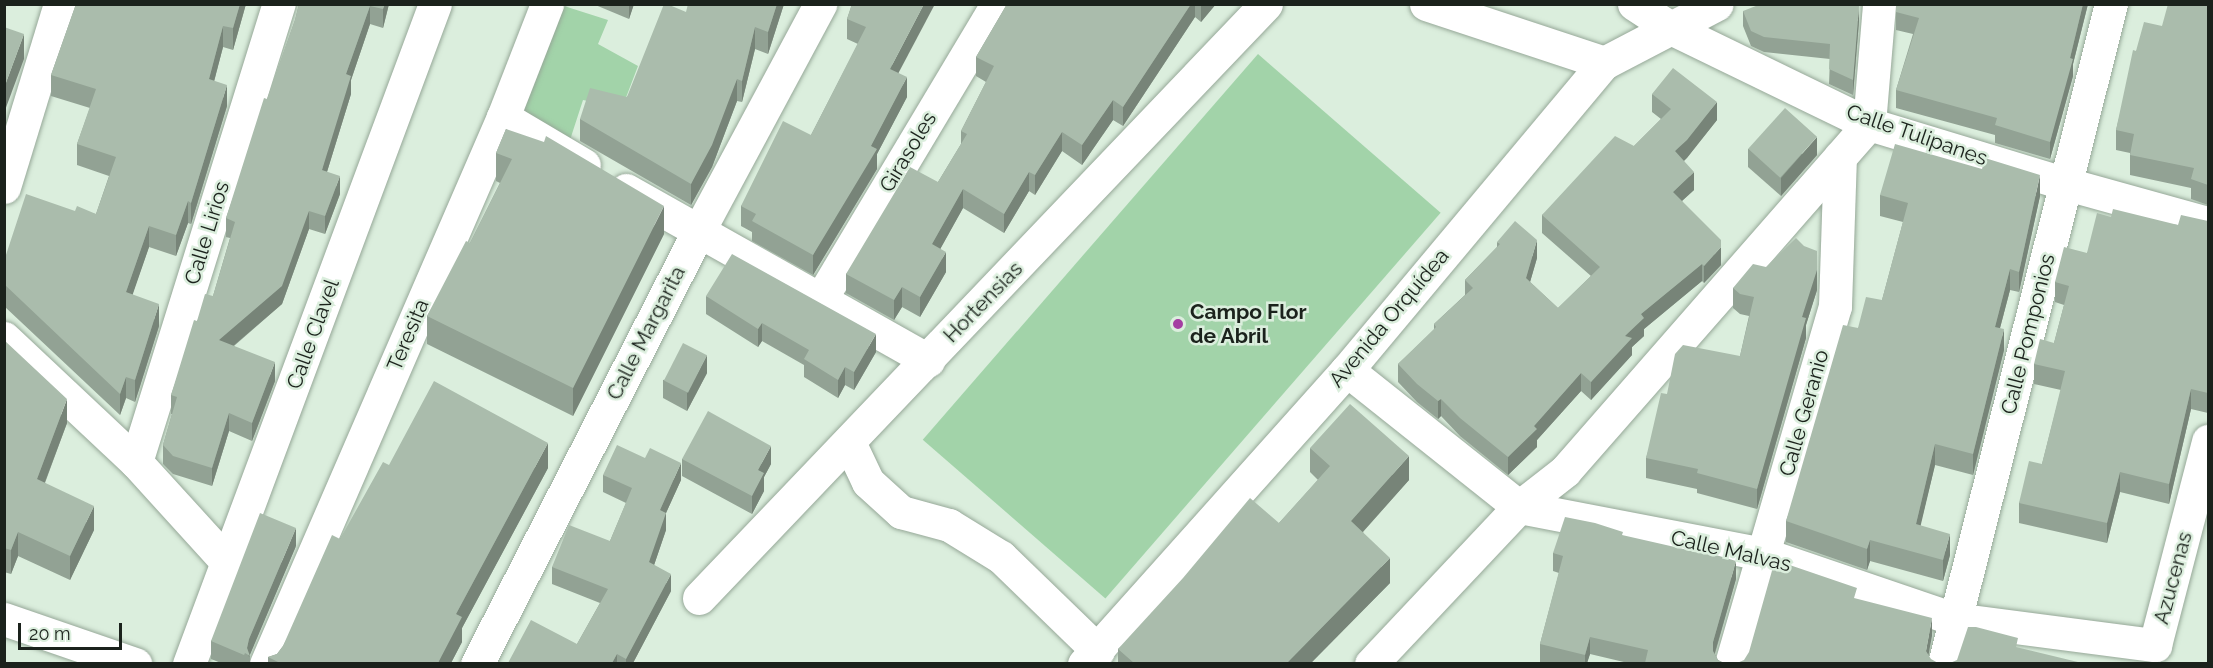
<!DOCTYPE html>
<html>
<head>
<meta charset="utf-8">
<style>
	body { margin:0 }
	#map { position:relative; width:2213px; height:668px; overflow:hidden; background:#dbeedd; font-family:Raleway,sans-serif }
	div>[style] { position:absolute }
	.green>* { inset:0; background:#a2d3a9; transform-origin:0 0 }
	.roads { filter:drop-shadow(0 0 2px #96a898) drop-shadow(0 0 2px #96a898) }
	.street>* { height:33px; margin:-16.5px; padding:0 16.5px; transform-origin:16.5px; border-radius:16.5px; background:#fff }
	.wall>* { inset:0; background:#92a294 }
	.shaded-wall>* { inset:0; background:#778478 }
	.building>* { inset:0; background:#aabcac; transform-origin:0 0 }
	.dots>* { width:16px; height:16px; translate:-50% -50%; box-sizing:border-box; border:3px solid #dbeedd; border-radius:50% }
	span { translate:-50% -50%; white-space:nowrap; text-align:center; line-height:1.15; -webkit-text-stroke:5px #dbeedd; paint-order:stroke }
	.street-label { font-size:21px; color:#1b221c }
	.poi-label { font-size:21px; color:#1b221c; font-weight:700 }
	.left { translate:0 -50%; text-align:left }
	.frame { position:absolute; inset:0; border:6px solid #1b221c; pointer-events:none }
	.scale { position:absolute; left:18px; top:623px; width:104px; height:27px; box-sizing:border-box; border:3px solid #1b221c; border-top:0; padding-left:8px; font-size:18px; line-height:21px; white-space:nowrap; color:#1b221c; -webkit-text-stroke:4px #dbeedd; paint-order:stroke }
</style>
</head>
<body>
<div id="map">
	<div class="green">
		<div style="clip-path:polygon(564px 6px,608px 20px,598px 44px,638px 66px,622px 108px,583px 100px,570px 140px,519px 108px)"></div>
		<div style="left:1258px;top:54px;width:242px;height:511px;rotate:41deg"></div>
	</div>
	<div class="roads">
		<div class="street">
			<div style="left:1426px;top:4px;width:188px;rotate:18.3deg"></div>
			<div style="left:1634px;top:4px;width:44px;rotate:33deg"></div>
			<div style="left:1671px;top:28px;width:220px;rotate:25.9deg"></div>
			<div style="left:1869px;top:124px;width:207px;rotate:16.9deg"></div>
			<div style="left:2067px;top:184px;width:146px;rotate:15.5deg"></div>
			<div style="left:503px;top:117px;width:94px;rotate:30.7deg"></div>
			<div style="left:4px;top:187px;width:191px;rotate:-73deg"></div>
			<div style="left:626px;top:190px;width:347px;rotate:29.4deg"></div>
			<div style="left:820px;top:300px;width:345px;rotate:-59.1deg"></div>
			<div style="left:4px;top:338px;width:181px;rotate:43.2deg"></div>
			<div style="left:136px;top:462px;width:137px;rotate:47.7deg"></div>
			<div style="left:1347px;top:370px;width:220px;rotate:38.5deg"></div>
			<div style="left:1519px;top:507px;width:248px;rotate:10.9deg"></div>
			<div style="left:1763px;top:554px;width:202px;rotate:18.8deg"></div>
			<div style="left:1954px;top:619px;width:203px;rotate:7.4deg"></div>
			<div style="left:2155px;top:645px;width:211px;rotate:-75.4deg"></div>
			<div style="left:849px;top:442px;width:44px;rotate:64.6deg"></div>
			<div style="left:868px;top:482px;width:45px;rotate:42.3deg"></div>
			<div style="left:901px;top:512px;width:50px;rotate:15.2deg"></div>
			<div style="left:949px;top:525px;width:61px;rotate:31.6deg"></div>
			<div style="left:1001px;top:557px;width:135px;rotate:44.1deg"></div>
			<div style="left:136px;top:462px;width:480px;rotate:-72.7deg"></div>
			<div style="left:699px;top:598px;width:821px;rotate:-46.33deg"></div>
			<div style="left:4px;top:619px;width:139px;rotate:19deg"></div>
			<div style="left:189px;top:664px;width:704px;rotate:-69.56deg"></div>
			<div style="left:266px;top:664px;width:596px;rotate:-66.57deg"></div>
			<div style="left:503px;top:117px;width:121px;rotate:-68.7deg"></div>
			<div style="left:477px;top:664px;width:485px;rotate:-62.9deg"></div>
			<div style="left:698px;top:232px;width:259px;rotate:-61.8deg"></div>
			<div style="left:1084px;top:664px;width:394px;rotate:-48.2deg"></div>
			<div style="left:1347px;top:370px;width:400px;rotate:-50.1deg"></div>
			<div style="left:1604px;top:63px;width:127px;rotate:-27.6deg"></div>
			<div style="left:1371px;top:664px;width:216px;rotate:-46.7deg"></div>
			<div style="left:1519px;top:507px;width:58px;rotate:-38deg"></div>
			<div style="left:1565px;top:471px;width:461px;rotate:-48.8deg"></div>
			<div style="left:1869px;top:124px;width:120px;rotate:-85.2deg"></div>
			<div style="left:1731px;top:664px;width:373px;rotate:-73.8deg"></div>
			<div style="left:1835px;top:306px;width:149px;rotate:-88.1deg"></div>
			<div style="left:1944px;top:664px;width:681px;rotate:-75.8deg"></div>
		</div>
	</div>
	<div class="wall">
		<div style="clip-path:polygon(76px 4px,246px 4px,233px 50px,223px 47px,214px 81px,227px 106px,191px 224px,188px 223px,176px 256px,149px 247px,132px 295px,159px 326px,135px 402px,126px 398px,120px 415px,4px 306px,4px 261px,75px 211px,96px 214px,109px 176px,77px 165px,77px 144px,90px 108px,51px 96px,51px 75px)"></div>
		<div style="clip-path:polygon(299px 4px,389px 4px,383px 28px,370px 24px,351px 80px,351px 94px,327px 172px,340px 194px,325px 234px,309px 229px,282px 304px,234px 346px,275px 381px,252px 441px,229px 431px,212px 486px,173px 474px,163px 464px,163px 445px,172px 414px,171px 414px,171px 395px,197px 321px,213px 296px,230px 238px,226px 237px,226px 218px,295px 20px)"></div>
		<div style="clip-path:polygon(593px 4px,634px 4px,629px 19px)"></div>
		<div style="clip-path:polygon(784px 4px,768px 54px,755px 49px,742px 102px,737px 101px,712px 167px,691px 205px,580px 141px,580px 119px,627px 97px,686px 12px)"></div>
		<div style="clip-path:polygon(852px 4px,898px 73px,907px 97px,877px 154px,877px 169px,813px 275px,752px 241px,752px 232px,741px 226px,741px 206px,811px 135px,858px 44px,847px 39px,847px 19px)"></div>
		<div style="clip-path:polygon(1007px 4px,1216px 4px,1201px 22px,1195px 17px,1123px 126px,1113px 120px,1082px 165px,1062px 151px,1035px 195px,1029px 191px,1004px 233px,963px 208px,940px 249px,946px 272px,920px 317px,902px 307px,894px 320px,846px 293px,846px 274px,938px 182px,961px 144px,961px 131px,986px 82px,976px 76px,976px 57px)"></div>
		<div style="clip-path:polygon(1896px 4px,2088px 4px,2073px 64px,2073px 76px,2050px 159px,1995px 143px,1995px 135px,1896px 108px,1896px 90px,1913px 34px,1896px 30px)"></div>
		<div style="clip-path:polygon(2208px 4px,2208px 205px,2191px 199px,2191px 188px,2130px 175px,2130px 153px,2116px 150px,2116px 130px,2136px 51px,2162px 26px)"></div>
		<div style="clip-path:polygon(1743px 11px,1859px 21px,1853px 95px,1829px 84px,1830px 59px,1764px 52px,1751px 46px,1743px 26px)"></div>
		<div style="clip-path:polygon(1652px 94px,1717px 120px,1684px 161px,1694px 190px,1682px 201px,1721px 265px,1704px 283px,1702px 281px,1644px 329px,1644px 336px,1632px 347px,1632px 355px,1591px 400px,1581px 391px,1537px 440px,1537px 447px,1508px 475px,1460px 436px,1441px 416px,1438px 419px,1417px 402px,1398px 382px,1398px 364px,1434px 330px,1434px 324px,1465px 295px,1465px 280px,1497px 247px,1497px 242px,1537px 258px,1530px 282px,1558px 308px,1591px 276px,1542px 233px,1542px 215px,1634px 146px,1661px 119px,1652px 112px)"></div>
		<div style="clip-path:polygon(506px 129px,664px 234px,573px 416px,427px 344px,427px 316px,470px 243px,500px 183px,496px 181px,496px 153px)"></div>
		<div style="clip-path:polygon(1748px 149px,1817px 155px,1781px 196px,1748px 167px)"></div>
		<div style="clip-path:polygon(1880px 195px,2040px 196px,2019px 292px,2010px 290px,2000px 328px,2004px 350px,1973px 475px,1935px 465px,1920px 526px,1950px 555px,1943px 581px,1870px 561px,1867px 570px,1786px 542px,1786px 521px,1858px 328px,1882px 300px,1903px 222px,1880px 216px)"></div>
		<div style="clip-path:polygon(2111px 217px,2178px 225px,2208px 221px,2208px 413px,2191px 409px,2169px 504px,2120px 492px,2107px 543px,2019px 523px,2019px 503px,2042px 464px,2061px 390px,2034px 384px,2034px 364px,2054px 343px,2064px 305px,2055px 302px,2055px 282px,2087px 253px)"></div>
		<div style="clip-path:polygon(1817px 271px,1817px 290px,1806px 325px,1806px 338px,1757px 509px,1697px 493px,1697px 489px,1646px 478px,1646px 458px,1667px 394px,1740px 356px,1749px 316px,1740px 314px,1733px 308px,1733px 288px)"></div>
		<div style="clip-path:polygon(706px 296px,876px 352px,854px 390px,845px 385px,838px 398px,804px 377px,804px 365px,762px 341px,758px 347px,706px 314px)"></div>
		<div style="clip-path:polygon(4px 340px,67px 423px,45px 483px,94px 530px,70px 580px,18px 556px,11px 574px,4px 572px)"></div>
		<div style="clip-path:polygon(707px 373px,687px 411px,663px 398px,663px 380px)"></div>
		<div style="clip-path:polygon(1310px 448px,1409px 480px,1363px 532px,1390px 583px,1311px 663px,1118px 663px,1118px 649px,1279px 523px,1318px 480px,1310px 472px)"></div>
		<div style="clip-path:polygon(682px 459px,771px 464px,764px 477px,764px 491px,752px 514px,682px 476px)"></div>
		<div style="clip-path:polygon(389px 465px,548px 468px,462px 628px,462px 642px,451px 663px,268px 663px,268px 657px,277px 654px,283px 646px,340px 539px)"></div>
		<div style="clip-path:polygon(603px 475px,681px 480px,666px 513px,666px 530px,654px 565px,671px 591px,633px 663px,508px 663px,577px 644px,600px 603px,552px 584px,552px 567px,610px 541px,626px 503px,603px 492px)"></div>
		<div style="clip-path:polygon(1623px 536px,1736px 579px,1715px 654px,1718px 660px,1724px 663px,1628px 663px,1590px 654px,1587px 663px,1547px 663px,1540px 662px,1540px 644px,1559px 573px,1553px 571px,1553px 553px)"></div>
		<div style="clip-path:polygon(296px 546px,250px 654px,250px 663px,221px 663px,211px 659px,211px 641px)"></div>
	</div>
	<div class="shaded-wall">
		<div style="clip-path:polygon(240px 4px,246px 4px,233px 50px,233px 28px)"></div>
		<div style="clip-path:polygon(385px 4px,389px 4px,383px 28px,383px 9px)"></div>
		<div style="clip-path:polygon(629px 4px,634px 4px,629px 19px)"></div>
		<div style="clip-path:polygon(777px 4px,784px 4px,768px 54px,768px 32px)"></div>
		<div style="clip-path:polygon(924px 4px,935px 4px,890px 89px,890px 69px)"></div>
		<div style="clip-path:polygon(1191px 4px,1195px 4px,1195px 17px,1123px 126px,1123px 107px)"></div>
		<div style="clip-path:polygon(1201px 4px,1216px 4px,1201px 22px)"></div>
		<div style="clip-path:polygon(2083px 4px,2088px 4px,2073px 64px,2073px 76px,2050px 159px,2050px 142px)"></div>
		<div style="clip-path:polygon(370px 6px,370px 24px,351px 80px,351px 94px,322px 188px,322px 170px,346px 74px)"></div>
		<div style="clip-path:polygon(1859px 6px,1859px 21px,1853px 95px,1853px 80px)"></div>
		<div style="clip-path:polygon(223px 26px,223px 47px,209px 101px,209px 79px)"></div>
		<div style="clip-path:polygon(755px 27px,755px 49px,742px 102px,742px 81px)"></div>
		<div style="clip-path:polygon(24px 34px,24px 59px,4px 113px,4px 88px)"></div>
		<div style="clip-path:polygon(907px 77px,907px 97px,877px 154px,877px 169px,813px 275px,813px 255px)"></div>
		<div style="clip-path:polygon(737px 79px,737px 101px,712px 167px,691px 205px,691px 184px)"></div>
		<div style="clip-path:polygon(227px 85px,227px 106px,191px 224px,191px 203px)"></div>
		<div style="clip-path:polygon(1113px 100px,1113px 120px,1082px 165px,1082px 145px)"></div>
		<div style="clip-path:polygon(1717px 102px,1717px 120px,1687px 158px,1675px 169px,1675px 151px)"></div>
		<div style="clip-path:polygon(1062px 132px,1062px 151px,1035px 195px,1035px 175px)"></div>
		<div style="clip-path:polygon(1817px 137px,1817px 155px,1781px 196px,1781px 178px)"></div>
		<div style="clip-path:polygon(1029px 172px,1029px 191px,1004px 233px,1004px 214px)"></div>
		<div style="clip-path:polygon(1694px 172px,1694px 190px,1673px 209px,1673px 192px)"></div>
		<div style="clip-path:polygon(2040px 175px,2040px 196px,2019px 292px,2019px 272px)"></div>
		<div style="clip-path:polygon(340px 176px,340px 194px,325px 234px,325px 216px)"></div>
		<div style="clip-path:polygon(963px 189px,963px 208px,932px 264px,932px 244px)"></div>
		<div style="clip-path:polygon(188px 201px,188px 223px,176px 256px,176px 235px)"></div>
		<div style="clip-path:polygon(664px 206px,664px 234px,573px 416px,573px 388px)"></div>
		<div style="clip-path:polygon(309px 211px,309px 229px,282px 304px,219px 358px,219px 340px)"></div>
		<div style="clip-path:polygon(149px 226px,149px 247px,126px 314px,126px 292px)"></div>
		<div style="clip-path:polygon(1537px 240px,1537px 258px,1526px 296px,1526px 278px)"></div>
		<div style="clip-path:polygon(1721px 247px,1721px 265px,1704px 283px,1704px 266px)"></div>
		<div style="clip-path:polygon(1817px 251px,1817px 290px,1806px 325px,1806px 338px,1757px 509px,1757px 489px,1802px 317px)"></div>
		<div style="clip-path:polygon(946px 252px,946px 272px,920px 317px,920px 297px)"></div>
		<div style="clip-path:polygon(1702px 264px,1702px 281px,1644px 329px,1644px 336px,1632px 347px,1632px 355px,1591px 400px,1591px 382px,1641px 314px)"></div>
		<div style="clip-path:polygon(2010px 269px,2010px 290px,1995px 347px,1995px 327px)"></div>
		<div style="clip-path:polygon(902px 287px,902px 307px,894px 320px,894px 300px)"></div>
		<div style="clip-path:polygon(159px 304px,159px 326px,135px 402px,135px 380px)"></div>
		<div style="clip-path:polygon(762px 323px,762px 341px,758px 347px,758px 329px)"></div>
		<div style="clip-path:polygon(2004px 329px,2004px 350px,1973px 475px,1973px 454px)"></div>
		<div style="clip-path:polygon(876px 334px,876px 352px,854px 390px,854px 372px)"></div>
		<div style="clip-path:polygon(707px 355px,707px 373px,687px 411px,687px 393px)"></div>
		<div style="clip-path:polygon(275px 362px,275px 381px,252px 441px,252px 423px)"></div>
		<div style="clip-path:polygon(845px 367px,845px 385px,838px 398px,838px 380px)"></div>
		<div style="clip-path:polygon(1581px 373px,1581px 391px,1537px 440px,1537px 447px,1508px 475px,1508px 457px,1534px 426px)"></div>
		<div style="clip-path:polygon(126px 377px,126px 398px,120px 415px,120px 394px)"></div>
		<div style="clip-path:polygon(2191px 389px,2191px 409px,2169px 504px,2169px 484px)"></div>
		<div style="clip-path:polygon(67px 399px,67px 423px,37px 503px,37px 479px)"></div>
		<div style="clip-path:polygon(1441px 399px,1441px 416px,1438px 419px,1438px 401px)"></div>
		<div style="clip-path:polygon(229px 413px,229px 431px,212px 486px,212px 468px)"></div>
		<div style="clip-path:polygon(548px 443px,548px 468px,462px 628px,462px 642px,451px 663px,438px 663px,456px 614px)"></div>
		<div style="clip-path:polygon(1935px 444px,1935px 465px,1916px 545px,1916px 524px)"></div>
		<div style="clip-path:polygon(771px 446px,771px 464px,764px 477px,764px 491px,752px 514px,752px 496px,758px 470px)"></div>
		<div style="clip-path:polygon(1409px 456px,1409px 480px,1351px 545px,1351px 521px)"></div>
		<div style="clip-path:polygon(681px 463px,681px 480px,666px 513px,666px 530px,649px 580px,649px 562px,660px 510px)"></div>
		<div style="clip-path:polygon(2120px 472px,2120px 492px,2107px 543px,2107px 523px)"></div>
		<div style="clip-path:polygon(94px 506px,94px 530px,70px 580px,70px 556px)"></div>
		<div style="clip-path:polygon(296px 528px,296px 546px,249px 657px,247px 648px,249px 639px)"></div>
		<div style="clip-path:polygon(18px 532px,18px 556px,11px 574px,11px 550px)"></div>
		<div style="clip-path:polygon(1950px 534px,1950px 555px,1943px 581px,1943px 560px)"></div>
		<div style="clip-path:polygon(1870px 540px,1870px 561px,1867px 570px,1867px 549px)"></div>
		<div style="clip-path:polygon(1390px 558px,1390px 583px,1311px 663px,1287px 663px)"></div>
		<div style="clip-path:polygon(1736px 561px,1736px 579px,1713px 659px,1713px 642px)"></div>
		<div style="clip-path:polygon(671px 574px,671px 591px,633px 663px,626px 663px,626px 659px)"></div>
		<div style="clip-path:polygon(1932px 618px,1932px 636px,1927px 663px,1926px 651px)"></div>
		<div style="clip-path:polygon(1590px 637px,1590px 654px,1587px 663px,1585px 663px,1585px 655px)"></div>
		<div style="clip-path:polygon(617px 654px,617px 663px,612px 663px)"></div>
	</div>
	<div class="building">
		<div style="clip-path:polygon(76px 4px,240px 4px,233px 28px,223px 26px,209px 79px,227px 85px,191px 203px,188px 201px,176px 235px,149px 226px,126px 292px,159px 304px,135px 380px,126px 377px,120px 394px,4px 284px,4px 261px,26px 194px,75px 211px,77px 206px,96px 214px,116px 157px,77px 144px,96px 89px,51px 75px)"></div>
		<div style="clip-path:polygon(299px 4px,385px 4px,383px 9px,370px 6px,346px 74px,351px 76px,322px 170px,340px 176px,325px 216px,309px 211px,282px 286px,219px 340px,275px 362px,252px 423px,229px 413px,212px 468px,173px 456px,163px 445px,177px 397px,171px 395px,194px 320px,197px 321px,205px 294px,213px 296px,235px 222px,226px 218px,264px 98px,267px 99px,295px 20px)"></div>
		<div style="clip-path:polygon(664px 4px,667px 4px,686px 12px,688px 4px,777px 4px,768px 32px,755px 27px,742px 81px,737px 79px,712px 145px,691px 184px,580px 119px,590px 88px,627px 97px)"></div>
		<div style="clip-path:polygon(852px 4px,924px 4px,890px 69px,907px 77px,871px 146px,877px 149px,813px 255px,752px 221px,756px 214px,741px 206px,783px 121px,811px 135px,866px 27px,847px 19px)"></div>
		<div style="clip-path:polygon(1007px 4px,1191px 4px,1123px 107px,1113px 100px,1082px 145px,1062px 132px,1035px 175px,1029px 172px,1004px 214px,963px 189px,932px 244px,946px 252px,920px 297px,902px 287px,894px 300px,846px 274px,910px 167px,938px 182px,967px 134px,961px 131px,994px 66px,976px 57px)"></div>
		<div style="clip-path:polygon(1761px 4px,1859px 6px,1853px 80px,1829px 69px,1830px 44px,1764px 37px,1751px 31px,1743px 11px)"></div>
		<div style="clip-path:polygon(1896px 4px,2083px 4px,2070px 58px,2073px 59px,2050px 142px,1995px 125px,1997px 118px,1896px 90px,1919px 18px,1896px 12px)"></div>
		<div style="clip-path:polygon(2168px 4px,2208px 4px,2208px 185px,2191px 179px,2194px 168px,2130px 155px,2134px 134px,2116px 130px,2133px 50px,2136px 51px,2144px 22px,2162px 26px)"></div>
		<div style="clip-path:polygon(4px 27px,24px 34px,4px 88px)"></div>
		<div style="clip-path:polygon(1673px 68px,1717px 102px,1687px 140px,1675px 151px,1694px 172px,1673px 192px,1721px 240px,1721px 247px,1704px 266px,1702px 264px,1641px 314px,1644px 318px,1625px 336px,1632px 338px,1591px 382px,1581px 373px,1534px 426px,1537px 429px,1508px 457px,1460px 418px,1441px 399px,1438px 401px,1417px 384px,1398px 364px,1436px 327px,1434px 324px,1473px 288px,1465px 280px,1500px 244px,1497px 242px,1515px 221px,1537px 240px,1526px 278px,1558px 308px,1600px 267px,1542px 215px,1615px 136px,1634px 146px,1671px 109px,1652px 94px)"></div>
		<div style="left:1785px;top:108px;width:43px;height:55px;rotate:42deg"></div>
		<div style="clip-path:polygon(506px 129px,544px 142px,546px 136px,664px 206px,573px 388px,427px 316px,466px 241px,470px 243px,512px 159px,496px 153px)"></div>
		<div style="clip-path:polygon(1895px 144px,1982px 169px,1985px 158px,2040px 175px,2019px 272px,2010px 269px,1995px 327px,2004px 329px,1973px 454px,1935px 444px,1916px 524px,1950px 534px,1943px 560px,1870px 540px,1867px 549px,1786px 521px,1843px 325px,1858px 328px,1866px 297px,1882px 300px,1908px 203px,1880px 195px)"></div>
		<div style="clip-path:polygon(2113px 209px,2178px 225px,2181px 215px,2208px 221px,2208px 393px,2191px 389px,2169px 484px,2120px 472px,2107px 523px,2019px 503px,2029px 461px,2042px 464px,2065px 371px,2034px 364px,2040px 339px,2054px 343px,2069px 286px,2055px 282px,2064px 247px,2087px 253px,2097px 213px,2111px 217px)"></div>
		<div style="clip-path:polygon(1796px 238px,1804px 246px,1817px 251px,1817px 270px,1802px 317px,1806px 318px,1757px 489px,1697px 473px,1698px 469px,1646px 458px,1661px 393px,1667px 394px,1675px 354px,1683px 345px,1740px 356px,1754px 297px,1740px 294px,1733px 288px,1753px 264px,1766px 267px)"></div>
		<div style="clip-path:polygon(732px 254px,876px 334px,854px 372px,845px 367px,838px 380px,804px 359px,809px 350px,762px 323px,758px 329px,706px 296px)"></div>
		<div style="clip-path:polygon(4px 340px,67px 399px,37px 479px,94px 506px,70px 556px,18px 532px,11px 550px,4px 548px)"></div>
		<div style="left:683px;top:343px;width:27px;height:42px;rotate:27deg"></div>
		<div style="clip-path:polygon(434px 381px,548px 443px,456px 614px,462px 617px,438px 663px,280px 663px,268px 657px,277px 654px,283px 646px,332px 535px,340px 539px,383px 462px,389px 465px)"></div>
		<div style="clip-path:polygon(1350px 404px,1409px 456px,1351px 521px,1390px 558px,1287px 663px,1134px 663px,1118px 649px,1183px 578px,1250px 498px,1279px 523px,1330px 466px,1310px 448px)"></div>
		<div style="clip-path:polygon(708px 411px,771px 446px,758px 470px,764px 473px,752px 496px,682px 459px)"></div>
		<div style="clip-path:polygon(617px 445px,645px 458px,650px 448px,681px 463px,660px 510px,666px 513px,649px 562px,671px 574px,626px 659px,617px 654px,612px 663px,508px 663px,531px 620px,577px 644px,608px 589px,552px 567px,569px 525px,610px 541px,632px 488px,603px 475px)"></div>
		<div style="clip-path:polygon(260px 513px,296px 528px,249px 639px,247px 648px,250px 656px,245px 653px,244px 655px,211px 641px)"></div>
		<div style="clip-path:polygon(1565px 517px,1595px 523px,1623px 532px,1622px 535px,1688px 550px,1689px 547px,1736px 561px,1713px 642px,1713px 651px,1718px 660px,1724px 663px,1645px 663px,1648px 650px,1590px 637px,1585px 655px,1540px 644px,1563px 556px,1553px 553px)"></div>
		<div style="clip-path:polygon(1775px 560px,1857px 588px,1854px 598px,1932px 618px,1926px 651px,1931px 659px,1938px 663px,1737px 663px,1744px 660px,1749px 652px)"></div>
		<div style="clip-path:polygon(1968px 627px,1976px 627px,2018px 638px,2016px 647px,2082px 663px,1950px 663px,1957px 660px)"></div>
	</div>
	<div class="dots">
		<div style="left:1178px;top:324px;background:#a43ea2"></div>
	</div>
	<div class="street-label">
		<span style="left:1917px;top:135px;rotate:19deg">Calle Tulipanes</span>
		<span style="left:908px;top:152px;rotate:-59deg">Girasoles</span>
		<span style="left:207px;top:233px;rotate:-73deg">Calle Lirios</span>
		<span style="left:983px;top:302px;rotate:-46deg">Hortensias</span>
		<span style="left:1389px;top:318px;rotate:-50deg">Avenida Orquídea</span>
		<span style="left:646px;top:333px;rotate:-63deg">Calle Margarita</span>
		<span style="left:313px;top:334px;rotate:-70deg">Calle Clavel</span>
		<span style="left:2028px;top:334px;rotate:-76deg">Calle Pomponios</span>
		<span style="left:408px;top:335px;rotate:-67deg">Teresita</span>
		<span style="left:1804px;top:413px;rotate:-74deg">Calle Geranio</span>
		<span style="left:1731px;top:551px;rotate:13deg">Calle Malvas</span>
		<span style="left:2173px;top:578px;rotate:-75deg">Azucenas</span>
	</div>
	<div class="poi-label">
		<span class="left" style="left:1190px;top:324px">Campo Flor<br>de Abril</span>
	</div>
	<div class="frame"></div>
	<div class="scale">20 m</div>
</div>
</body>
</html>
